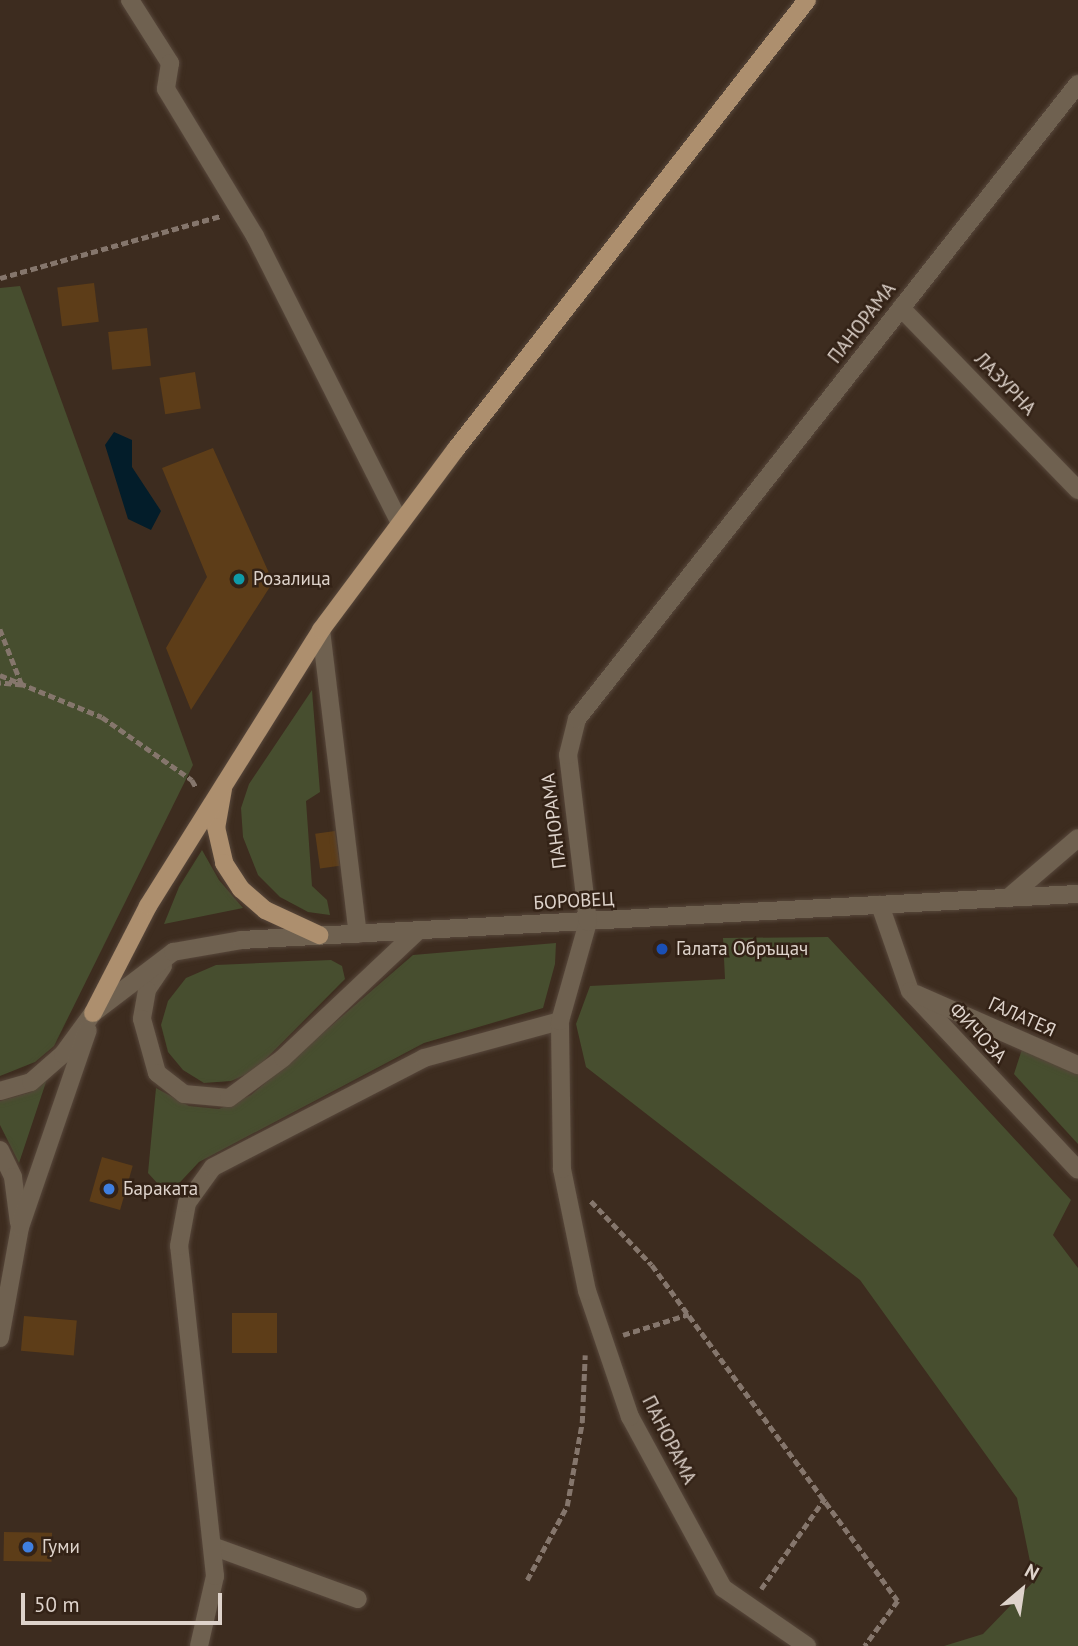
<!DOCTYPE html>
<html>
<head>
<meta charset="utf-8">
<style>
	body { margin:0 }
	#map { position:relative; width:1078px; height:1646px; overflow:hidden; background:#3d2c1f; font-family:"PT Sans",sans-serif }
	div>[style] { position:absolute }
	.green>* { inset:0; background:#474e2f }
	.water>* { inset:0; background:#031d2a }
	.building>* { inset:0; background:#5d3d18; transform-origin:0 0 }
	.path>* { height:4.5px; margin-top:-2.25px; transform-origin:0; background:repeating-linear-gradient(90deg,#85766c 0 7px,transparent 0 10.5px) }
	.roads { filter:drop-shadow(0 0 2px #57473b) drop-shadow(0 0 2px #57473b) }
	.minor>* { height:18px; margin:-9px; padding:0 9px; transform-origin:9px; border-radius:9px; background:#6f6150 }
	.major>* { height:18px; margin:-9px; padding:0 9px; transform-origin:9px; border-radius:9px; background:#ad8f6e }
	.dots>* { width:19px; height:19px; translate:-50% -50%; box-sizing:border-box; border:4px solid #332216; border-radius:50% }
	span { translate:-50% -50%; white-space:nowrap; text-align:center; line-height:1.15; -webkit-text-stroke:5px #332216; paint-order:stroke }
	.street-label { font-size:19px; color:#ded3cb }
	.poi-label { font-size:19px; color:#ded3cb }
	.left { translate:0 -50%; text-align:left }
	.north { position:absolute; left:987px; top:1555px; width:70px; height:70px; -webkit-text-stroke:5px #332216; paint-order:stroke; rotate:29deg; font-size:19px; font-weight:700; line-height:28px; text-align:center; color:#ded3cb }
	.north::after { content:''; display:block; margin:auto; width:24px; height:32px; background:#ded3cb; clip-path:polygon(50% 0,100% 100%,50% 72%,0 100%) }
	.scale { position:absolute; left:21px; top:1593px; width:201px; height:32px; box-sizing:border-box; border:4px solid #ded3cb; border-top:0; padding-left:9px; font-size:21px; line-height:24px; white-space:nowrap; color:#ded3cb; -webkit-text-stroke:5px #332216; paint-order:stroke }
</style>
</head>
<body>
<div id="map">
	<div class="green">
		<div style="clip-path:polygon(20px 286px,193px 765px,54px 1046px,35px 1062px,0 1076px,0 288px)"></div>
		<div style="clip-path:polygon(312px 690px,320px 792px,306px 801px,312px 886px,327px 900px,330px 915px,308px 912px,280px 897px,258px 875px,243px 837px,241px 808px,249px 784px)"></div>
		<div style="clip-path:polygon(202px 850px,219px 880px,243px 908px,164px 924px,179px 887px)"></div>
		<div style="clip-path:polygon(828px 937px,1071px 1200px,1053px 1235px,1078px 1268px,1078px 1646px,944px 1646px,983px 1634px,1034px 1581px,1017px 1498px,860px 1280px,586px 1067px,576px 1024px,590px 986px,725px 979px,723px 938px)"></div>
		<div style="clip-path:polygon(556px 943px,555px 964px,543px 1008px,424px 1043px,199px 1162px,168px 1195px,148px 1173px,156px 1088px,189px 1106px,219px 1109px,251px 1095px,413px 955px)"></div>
		<div style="clip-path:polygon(331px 960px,342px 966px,345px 979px,254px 1071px,231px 1081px,204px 1083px,183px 1070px,168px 1052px,161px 1025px,168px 1001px,186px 978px,216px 965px)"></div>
		<div style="clip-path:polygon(1023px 1046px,1078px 1073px,1078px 1144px,1014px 1074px)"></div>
		<div style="clip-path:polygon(47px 1079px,19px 1163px,0 1125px,0 1101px,31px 1092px)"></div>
	</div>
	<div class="water">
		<div style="clip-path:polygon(114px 432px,132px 440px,132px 467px,161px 511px,151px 530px,128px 519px,105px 445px)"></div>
	</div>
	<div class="building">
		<div style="left:94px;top:283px;width:39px;height:37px;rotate:83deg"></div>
		<div style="left:147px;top:328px;width:38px;height:39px;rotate:84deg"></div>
		<div style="left:195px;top:372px;width:37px;height:36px;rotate:81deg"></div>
		<div style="clip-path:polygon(213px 448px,273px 582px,191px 710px,166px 648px,207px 577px,162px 468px)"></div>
		<div style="left:335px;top:831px;width:35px;height:20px;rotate:82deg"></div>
		<div style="left:102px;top:1157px;width:32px;height:46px;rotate:16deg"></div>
		<div style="left:232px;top:1313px;width:45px;height:40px"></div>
		<div style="left:24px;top:1316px;width:53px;height:35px;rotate:5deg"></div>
		<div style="left:4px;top:1532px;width:48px;height:29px;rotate:1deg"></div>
	</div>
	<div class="path">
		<div style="left:0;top:278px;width:229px;rotate:-15.7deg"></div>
		<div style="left:0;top:629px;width:60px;rotate:68.6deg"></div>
		<div style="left:22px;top:685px;width:22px;rotate:-175deg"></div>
		<div style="left:0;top:675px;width:110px;rotate:22.4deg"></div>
		<div style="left:102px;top:717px;width:110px;rotate:35deg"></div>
		<div style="left:192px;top:780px;width:10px;rotate:61deg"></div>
		<div style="left:591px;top:1201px;width:88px;rotate:46.4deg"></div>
		<div style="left:652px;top:1265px;width:416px;rotate:53.8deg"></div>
		<div style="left:898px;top:1601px;width:56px;rotate:126.3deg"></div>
		<div style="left:623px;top:1335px;width:69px;rotate:-17.7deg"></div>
		<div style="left:527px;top:1580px;width:84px;rotate:-61.6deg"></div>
		<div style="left:567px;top:1506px;width:84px;rotate:-79.8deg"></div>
		<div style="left:582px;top:1423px;width:68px;rotate:-87.5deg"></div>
		<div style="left:761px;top:1589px;width:111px;rotate:-54.9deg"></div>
	</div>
	<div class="roads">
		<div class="minor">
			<div style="left:130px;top:0;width:75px;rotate:57.6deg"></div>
			<div style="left:170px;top:63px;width:26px;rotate:99deg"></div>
			<div style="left:166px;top:89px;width:172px;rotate:58.8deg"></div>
			<div style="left:255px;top:236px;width:322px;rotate:63.2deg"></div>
			<div style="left:901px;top:308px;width:254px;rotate:45.8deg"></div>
			<div style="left:321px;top:630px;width:306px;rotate:83.1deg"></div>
			<div style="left:1008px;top:898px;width:92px;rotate:-40.6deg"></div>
			<div style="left:880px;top:905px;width:91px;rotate:70.8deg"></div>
			<div style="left:910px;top:991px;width:245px;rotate:46.8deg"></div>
			<div style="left:163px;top:966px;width:29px;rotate:124deg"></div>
			<div style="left:147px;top:990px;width:29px;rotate:100deg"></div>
			<div style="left:142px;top:1019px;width:56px;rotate:74.5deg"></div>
			<div style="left:157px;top:1073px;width:34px;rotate:38deg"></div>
			<div style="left:184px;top:1094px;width:45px;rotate:5.1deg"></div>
			<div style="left:229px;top:1098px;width:67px;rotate:-36.5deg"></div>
			<div style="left:283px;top:1058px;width:185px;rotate:-43.3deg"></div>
			<div style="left:916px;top:994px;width:177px;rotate:23.7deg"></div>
			<div style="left:0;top:1091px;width:32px;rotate:-16deg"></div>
			<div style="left:31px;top:1082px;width:43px;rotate:-41.2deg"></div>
			<div style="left:63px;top:1054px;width:51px;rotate:-53.8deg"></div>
			<div style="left:93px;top:1013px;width:101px;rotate:-37.3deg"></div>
			<div style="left:173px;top:952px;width:69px;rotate:-10deg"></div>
			<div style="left:241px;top:940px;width:838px;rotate:-3.15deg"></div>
			<div style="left:0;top:1150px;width:30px;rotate:64deg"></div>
			<div style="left:13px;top:1177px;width:46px;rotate:82.6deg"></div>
			<div style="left:0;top:1338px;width:113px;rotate:-79.8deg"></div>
			<div style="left:20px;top:1227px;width:208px;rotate:-71deg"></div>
			<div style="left:212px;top:1546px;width:155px;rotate:20deg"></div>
			<div style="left:199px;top:1646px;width:72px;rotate:-77.1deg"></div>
			<div style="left:215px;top:1576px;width:332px;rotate:-96.2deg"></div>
			<div style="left:179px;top:1246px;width:44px;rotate:-79.5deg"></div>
			<div style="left:187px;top:1203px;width:44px;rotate:-54.2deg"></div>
			<div style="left:213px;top:1167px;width:237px;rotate:-27.3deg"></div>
			<div style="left:424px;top:1058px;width:141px;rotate:-15.2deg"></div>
			<div style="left:807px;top:1646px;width:102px;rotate:-145.4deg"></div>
			<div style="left:723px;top:1588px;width:195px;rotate:-118.5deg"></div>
			<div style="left:630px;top:1417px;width:133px;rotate:-108.8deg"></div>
			<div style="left:587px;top:1291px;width:125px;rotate:-101.6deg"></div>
			<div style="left:562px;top:1169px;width:148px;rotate:-90.8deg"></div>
			<div style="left:560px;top:1021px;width:103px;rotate:-74.2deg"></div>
			<div style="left:588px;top:922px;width:168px;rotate:-96.8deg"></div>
			<div style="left:568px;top:755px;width:37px;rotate:-76deg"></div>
			<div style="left:577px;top:719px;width:809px;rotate:-51.73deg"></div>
		</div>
		<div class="major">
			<div style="left:223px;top:789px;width:39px;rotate:100deg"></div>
			<div style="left:216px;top:827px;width:37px;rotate:77deg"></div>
			<div style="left:224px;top:863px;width:31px;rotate:57deg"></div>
			<div style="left:241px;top:889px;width:32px;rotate:41deg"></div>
			<div style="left:265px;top:910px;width:60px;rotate:24.8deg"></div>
			<div style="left:93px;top:1013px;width:120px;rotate:-62.8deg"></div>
			<div style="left:148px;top:906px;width:326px;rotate:-57.9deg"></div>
			<div style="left:321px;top:630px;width:226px;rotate:-53.3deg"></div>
			<div style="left:456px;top:449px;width:570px;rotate:-51.98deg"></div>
		</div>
	</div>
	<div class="dots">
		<div style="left:239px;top:579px;background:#0f9aa8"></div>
		<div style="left:662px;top:949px;background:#1a4fb4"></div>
		<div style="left:109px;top:1189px;background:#3f7fe0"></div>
		<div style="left:28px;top:1547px;background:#3f7fe0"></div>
	</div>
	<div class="street-label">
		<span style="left:862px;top:323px;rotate:-52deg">ПАНОРАМА</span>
		<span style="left:1005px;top:384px;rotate:46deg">ЛАЗУРНА</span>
		<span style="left:554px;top:821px;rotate:-97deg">ПАНОРАМА</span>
		<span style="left:574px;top:901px;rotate:-3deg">БОРОВЕЦ</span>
		<span style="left:1022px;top:1017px;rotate:24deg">ГАЛАТЕЯ</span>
		<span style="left:978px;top:1033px;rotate:47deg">ФИЧОЗА</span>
		<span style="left:669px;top:1440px;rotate:63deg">ПАНОРАМА</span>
	</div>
	<div class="poi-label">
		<span class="left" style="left:253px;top:579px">Розалица</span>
		<span class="left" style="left:676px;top:949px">Галата Обръщач</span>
		<span class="left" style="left:123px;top:1189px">Бараката</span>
		<span class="left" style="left:42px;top:1547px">Гуми</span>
	</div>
	<div class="north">N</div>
	<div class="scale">50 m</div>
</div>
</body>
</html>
